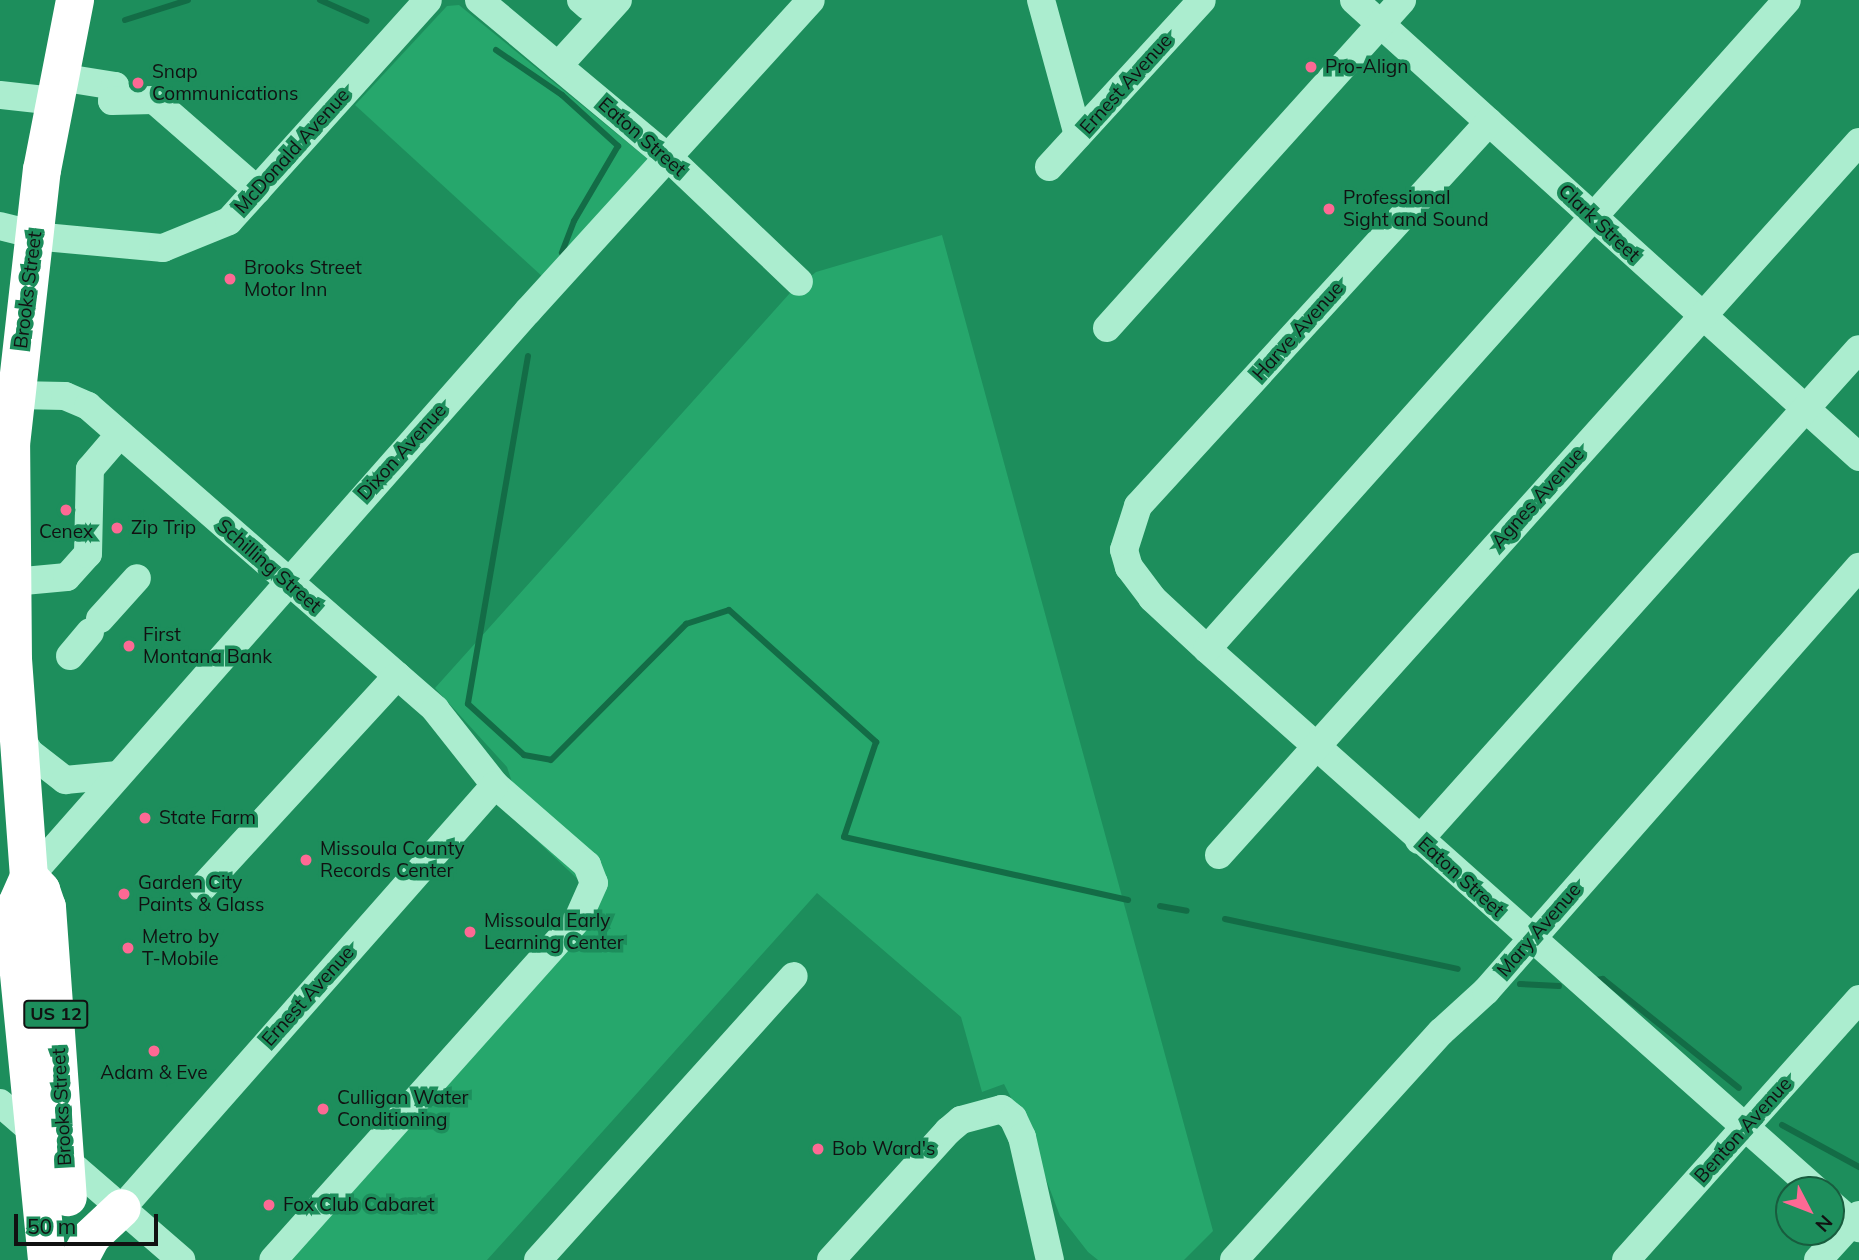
<!DOCTYPE html>
<html>
<head>
<meta charset="utf-8">
<style>
	body { margin:0 }
	#map { position:relative; width:1859px; height:1260px; overflow:hidden; background:#1d8e5c; font-family:Mulish,sans-serif }
	div>[style] { position:absolute }
	.green>* { inset:0; background:#26a76c }
	.stream>* { height:6px; margin:-3px; padding:0 3px; transform-origin:3px; border-radius:3px; background:#136c46 }
	.minor>* { height:28px; margin:-14px; padding:0 14px; transform-origin:14px; border-radius:14px; background:#abedcf }
	.highway>* { height:38px; margin:-19px; padding:0 19px; transform-origin:19px; border-radius:19px; background:#fff }
	.dots>* { width:19px; height:19px; translate:-50% -50%; box-sizing:border-box; border:4px solid #1d8e5c; border-radius:50% }
	span { translate:-50% -50%; white-space:nowrap; text-align:center; line-height:1.15; -webkit-text-stroke:7px #1d8e5c; paint-order:stroke }
	.shield-label span { padding:2px 5px; background:#1d8e5c; border:2px solid; border-radius:5px; -webkit-text-stroke-width:0 }
	.shield-label { font-size:18px; color:#111; font-weight:700 }
	.poi-label { font-size:19px; color:#111 }
	.left { translate:0 -50%; text-align:left }
	.street-label { font-size:19px; color:#111 }
	.north { position:absolute; left:1775px; top:1176px; width:70px; height:70px; box-sizing:border-box; background:#1d8e5c; border:2px solid #185c3e; border-radius:50%; rotate:132deg; font-size:19px; font-weight:700; line-height:28px; text-align:center; color:#111 }
	.north::after { content:''; display:block; margin:auto; width:24px; height:32px; background:#fd6994; clip-path:polygon(50% 0,100% 100%,50% 72%,0 100%) }
	.scale { position:absolute; left:14px; top:1214px; width:144px; height:32px; box-sizing:border-box; border:4px solid #111; border-top:0; padding-left:9px; font-size:21px; line-height:24px; white-space:nowrap; color:#111; -webkit-text-stroke:5px #1d8e5c; paint-order:stroke }
</style>
</head>
<body>
<div id="map">
	<div class="green">
		<div style="clip-path:polygon(459px 5px,649px 160px,544px 278px,355px 105px,447px 6px)"></div>
		<div style="clip-path:polygon(942px 235px,1213px 1231px,1184px 1260px,1098px 1260px,1088px 1252px,1060px 1216px,1027px 1129px,1004px 1084px,982px 1092px,961px 1017px,817px 893px,487px 1260px,264px 1260px,579px 900px,585px 886px,499px 805px,513px 785px,507px 767px,435px 688px,790px 293px,816px 272px)"></div>
	</div>
	<div class="stream">
		<div style="left:320px;top:0;width:51px;rotate:24.1deg"></div>
		<div style="left:125px;top:20px;width:66px;rotate:-17.6deg"></div>
		<div style="left:496px;top:50px;width:80px;rotate:34.3deg"></div>
		<div style="left:562px;top:95px;width:76px;rotate:42.3deg"></div>
		<div style="left:618px;top:146px;width:87px;rotate:120.4deg"></div>
		<div style="left:574px;top:221px;width:34px;rotate:111deg"></div>
		<div style="left:528px;top:356px;width:353px;rotate:99.8deg"></div>
		<div style="left:468px;top:704px;width:76px;rotate:42.3deg"></div>
		<div style="left:524px;top:755px;width:27px;rotate:10deg"></div>
		<div style="left:551px;top:760px;width:192px;rotate:-45.2deg"></div>
		<div style="left:686px;top:624px;width:45px;rotate:-18deg"></div>
		<div style="left:729px;top:610px;width:198px;rotate:41.9deg"></div>
		<div style="left:876px;top:742px;width:100px;rotate:108.6deg"></div>
		<div style="left:844px;top:837px;width:291px;rotate:12.5deg"></div>
		<div style="left:1160px;top:906px;width:27px;rotate:10deg"></div>
		<div style="left:1225px;top:919px;width:238px;rotate:12.1deg"></div>
		<div style="left:1596px;top:980px;width:7px;rotate:-8deg"></div>
		<div style="left:1603px;top:979px;width:174px;rotate:38.7deg"></div>
		<div style="left:1520px;top:984px;width:39px;rotate:3deg"></div>
		<div style="left:1782px;top:1125px;width:88px;rotate:28.6deg"></div>
	</div>
	<div class="minor">
		<div style="left:479px;top:0;width:249px;rotate:39.8deg"></div>
		<div style="left:670px;top:159px;width:178px;rotate:43.6deg"></div>
		<div style="left:581px;top:0;width:9px;rotate:41deg"></div>
		<div style="left:1041px;top:0;width:140px;rotate:74.7deg"></div>
		<div style="left:1354px;top:0;width:681px;rotate:42.14deg"></div>
		<div style="left:558px;top:66px;width:89px;rotate:-47.7deg"></div>
		<div style="left:59px;top:77px;width:57px;rotate:9.1deg"></div>
		<div style="left:115px;top:86px;width:15px;rotate:101deg"></div>
		<div style="left:112px;top:101px;width:42px;rotate:-1.4deg"></div>
		<div style="left:154px;top:100px;width:137px;rotate:41.1deg"></div>
		<div style="left:0;top:95px;width:54px;rotate:6.3deg"></div>
		<div style="left:1489px;top:122px;width:520px;rotate:132.43deg"></div>
		<div style="left:1138px;top:506px;width:46px;rotate:107.7deg"></div>
		<div style="left:1124px;top:550px;width:18px;rotate:74deg"></div>
		<div style="left:1129px;top:567px;width:39px;rotate:53deg"></div>
		<div style="left:1152px;top:598px;width:75px;rotate:42.8deg"></div>
		<div style="left:1207px;top:649px;width:815px;rotate:41.62deg"></div>
		<div style="left:1049px;top:167px;width:226px;rotate:-47.5deg"></div>
		<div style="left:0;top:226px;width:45px;rotate:14deg"></div>
		<div style="left:44px;top:237px;width:120px;rotate:5.3deg"></div>
		<div style="left:163px;top:248px;width:71px;rotate:-22.2deg"></div>
		<div style="left:229px;top:221px;width:297px;rotate:-48deg"></div>
		<div style="left:1107px;top:328px;width:441px;rotate:-48deg"></div>
		<div style="left:16px;top:395px;width:49px;rotate:1.2deg"></div>
		<div style="left:65px;top:396px;width:25px;rotate:23deg"></div>
		<div style="left:88px;top:406px;width:461px;rotate:41.1deg"></div>
		<div style="left:435px;top:709px;width:97px;rotate:51.7deg"></div>
		<div style="left:495px;top:785px;width:122px;rotate:41deg"></div>
		<div style="left:587px;top:865px;width:19px;rotate:69deg"></div>
		<div style="left:594px;top:883px;width:39px;rotate:114deg"></div>
		<div style="left:578px;top:919px;width:457px;rotate:131.8deg"></div>
		<div style="left:13px;top:582px;width:54px;rotate:-5.3deg"></div>
		<div style="left:67px;top:577px;width:31px;rotate:-48deg"></div>
		<div style="left:88px;top:554px;width:85px;rotate:-88.7deg"></div>
		<div style="left:90px;top:469px;width:46px;rotate:-49.4deg"></div>
		<div style="left:100px;top:619px;width:55px;rotate:-47.9deg"></div>
		<div style="left:1207px;top:649px;width:870px;rotate:-48.21deg"></div>
		<div style="left:70px;top:656px;width:31px;rotate:-50deg"></div>
		<div style="left:18px;top:732px;width:23px;rotate:61deg"></div>
		<div style="left:29px;top:752px;width:46px;rotate:37.9deg"></div>
		<div style="left:65px;top:780px;width:53px;rotate:-5.4deg"></div>
		<div style="left:1419px;top:840px;width:659px;rotate:-48.14deg"></div>
		<div style="left:1219px;top:855px;width:958px;rotate:-48.09deg"></div>
		<div style="left:23px;top:884px;width:764px;rotate:-48.61deg"></div>
		<div style="left:528px;top:311px;width:420px;rotate:-47.7deg"></div>
		<div style="left:203px;top:887px;width:287px;rotate:-47.4deg"></div>
		<div style="left:0;top:1103px;width:240px;rotate:40.9deg"></div>
		<div style="left:1831px;top:1204px;width:37px;rotate:41deg"></div>
		<div style="left:122px;top:1208px;width:564px;rotate:-48.59deg"></div>
		<div style="left:538px;top:1260px;width:382px;rotate:-48deg"></div>
		<div style="left:831px;top:1260px;width:174px;rotate:-47.8deg"></div>
		<div style="left:948px;top:1131px;width:17px;rotate:-40deg"></div>
		<div style="left:961px;top:1120px;width:42px;rotate:-15deg"></div>
		<div style="left:1002px;top:1109px;width:14px;rotate:39deg"></div>
		<div style="left:1013px;top:1118px;width:21px;rotate:65deg"></div>
		<div style="left:1022px;top:1137px;width:126px;rotate:77.2deg"></div>
		<div style="left:1234px;top:1260px;width:308px;rotate:-47.8deg"></div>
		<div style="left:1441px;top:1032px;width:61px;rotate:-42.3deg"></div>
		<div style="left:1486px;top:991px;width:565px;rotate:-48.66deg"></div>
		<div style="left:1626px;top:1260px;width:350px;rotate:-48.2deg"></div>
		<div style="left:1818px;top:1260px;width:61px;rotate:-47.7deg"></div>
	</div>
	<div class="highway">
		<div style="left:29px;top:877px;width:18px;rotate:47deg"></div>
		<div style="left:41px;top:890px;width:18px;rotate:71deg"></div>
		<div style="left:47px;top:907px;width:291px;rotate:85.9deg"></div>
		<div style="left:47px;top:1260px;width:307px;rotate:-95.6deg"></div>
		<div style="left:17px;top:954px;width:50px;rotate:-90deg"></div>
		<div style="left:17px;top:904px;width:30px;rotate:-66deg"></div>
		<div style="left:29px;top:877px;width:217px;rotate:-94.2deg"></div>
		<div style="left:13px;top:661px;width:216px;rotate:-90.5deg"></div>
		<div style="left:11px;top:445px;width:277px;rotate:-83.6deg"></div>
		<div style="left:42px;top:170px;width:173px;rotate:-79deg"></div>
		<div style="left:79px;top:1260px;width:26px;rotate:-62deg"></div>
		<div style="left:91px;top:1237px;width:42px;rotate:-43.1deg"></div>
	</div>
	<div class="dots">
		<div style="left:1311px;top:67px;background:#fd6994"></div>
		<div style="left:138px;top:83px;background:#fd6994"></div>
		<div style="left:1329px;top:209px;background:#fd6994"></div>
		<div style="left:230px;top:279px;background:#fd6994"></div>
		<div style="left:66px;top:510px;background:#fd6994"></div>
		<div style="left:117px;top:528px;background:#fd6994"></div>
		<div style="left:129px;top:646px;background:#fd6994"></div>
		<div style="left:145px;top:818px;background:#fd6994"></div>
		<div style="left:306px;top:860px;background:#fd6994"></div>
		<div style="left:124px;top:894px;background:#fd6994"></div>
		<div style="left:470px;top:932px;background:#fd6994"></div>
		<div style="left:128px;top:948px;background:#fd6994"></div>
		<div style="left:154px;top:1051px;background:#fd6994"></div>
		<div style="left:323px;top:1109px;background:#fd6994"></div>
		<div style="left:818px;top:1149px;background:#fd6994"></div>
		<div style="left:269px;top:1205px;background:#fd6994"></div>
	</div>
	<div class="shield-label">
		<span style="left:56px;top:1014px">US 12</span>
	</div>
	<div class="poi-label">
		<span class="left" style="left:1325px;top:67px">Pro-Align</span>
		<span class="left" style="left:152px;top:83px">Snap<br>Communications</span>
		<span class="left" style="left:1343px;top:209px">Professional<br>Sight and Sound</span>
		<span class="left" style="left:244px;top:279px">Brooks Street<br>Motor Inn</span>
		<span class="left" style="left:131px;top:528px">Zip Trip</span>
		<span style="left:66px;top:532px">Cenex</span>
		<span class="left" style="left:143px;top:646px">First<br>Montana Bank</span>
		<span class="left" style="left:159px;top:818px">State Farm</span>
		<span class="left" style="left:320px;top:860px">Missoula County<br>Records Center</span>
		<span class="left" style="left:138px;top:894px">Garden City<br>Paints &amp; Glass</span>
		<span class="left" style="left:484px;top:932px">Missoula Early<br>Learning Center</span>
		<span class="left" style="left:142px;top:948px">Metro by<br>T-Mobile</span>
		<span style="left:154px;top:1073px">Adam &amp; Eve</span>
		<span class="left" style="left:337px;top:1109px">Culligan Water<br>Conditioning</span>
		<span class="left" style="left:832px;top:1149px">Bob Ward's</span>
		<span class="left" style="left:283px;top:1205px">Fox Club Cabaret</span>
	</div>
	<div class="street-label">
		<span style="left:1126px;top:84px;rotate:-48deg">Ernest Avenue</span>
		<span style="left:642px;top:137px;rotate:41deg">Eaton Street</span>
		<span style="left:292px;top:151px;rotate:-48deg">McDonald Avenue</span>
		<span style="left:1599px;top:223px;rotate:43deg">Clark Street</span>
		<span style="left:28px;top:290px;rotate:-83deg">Brooks Street</span>
		<span style="left:1298px;top:331px;rotate:-48deg">Harve Avenue</span>
		<span style="left:402px;top:452px;rotate:-48deg">Dixon Avenue</span>
		<span style="left:1538px;top:498px;rotate:-48deg">Agnes Avenue</span>
		<span style="left:269px;top:566px;rotate:41deg">Schilling Street</span>
		<span style="left:1461px;top:877px;rotate:42deg">Eaton Street</span>
		<span style="left:1539px;top:930px;rotate:-49deg">Mary Avenue</span>
		<span style="left:308px;top:996px;rotate:-48deg">Ernest Avenue</span>
		<span style="left:62px;top:1107px;rotate:-93deg">Brooks Street</span>
		<span style="left:1743px;top:1130px;rotate:-48deg">Benton Avenue</span>
	</div>
	<div class="north">N</div>
	<div class="scale">50 m</div>
</div>
</body>
</html>
